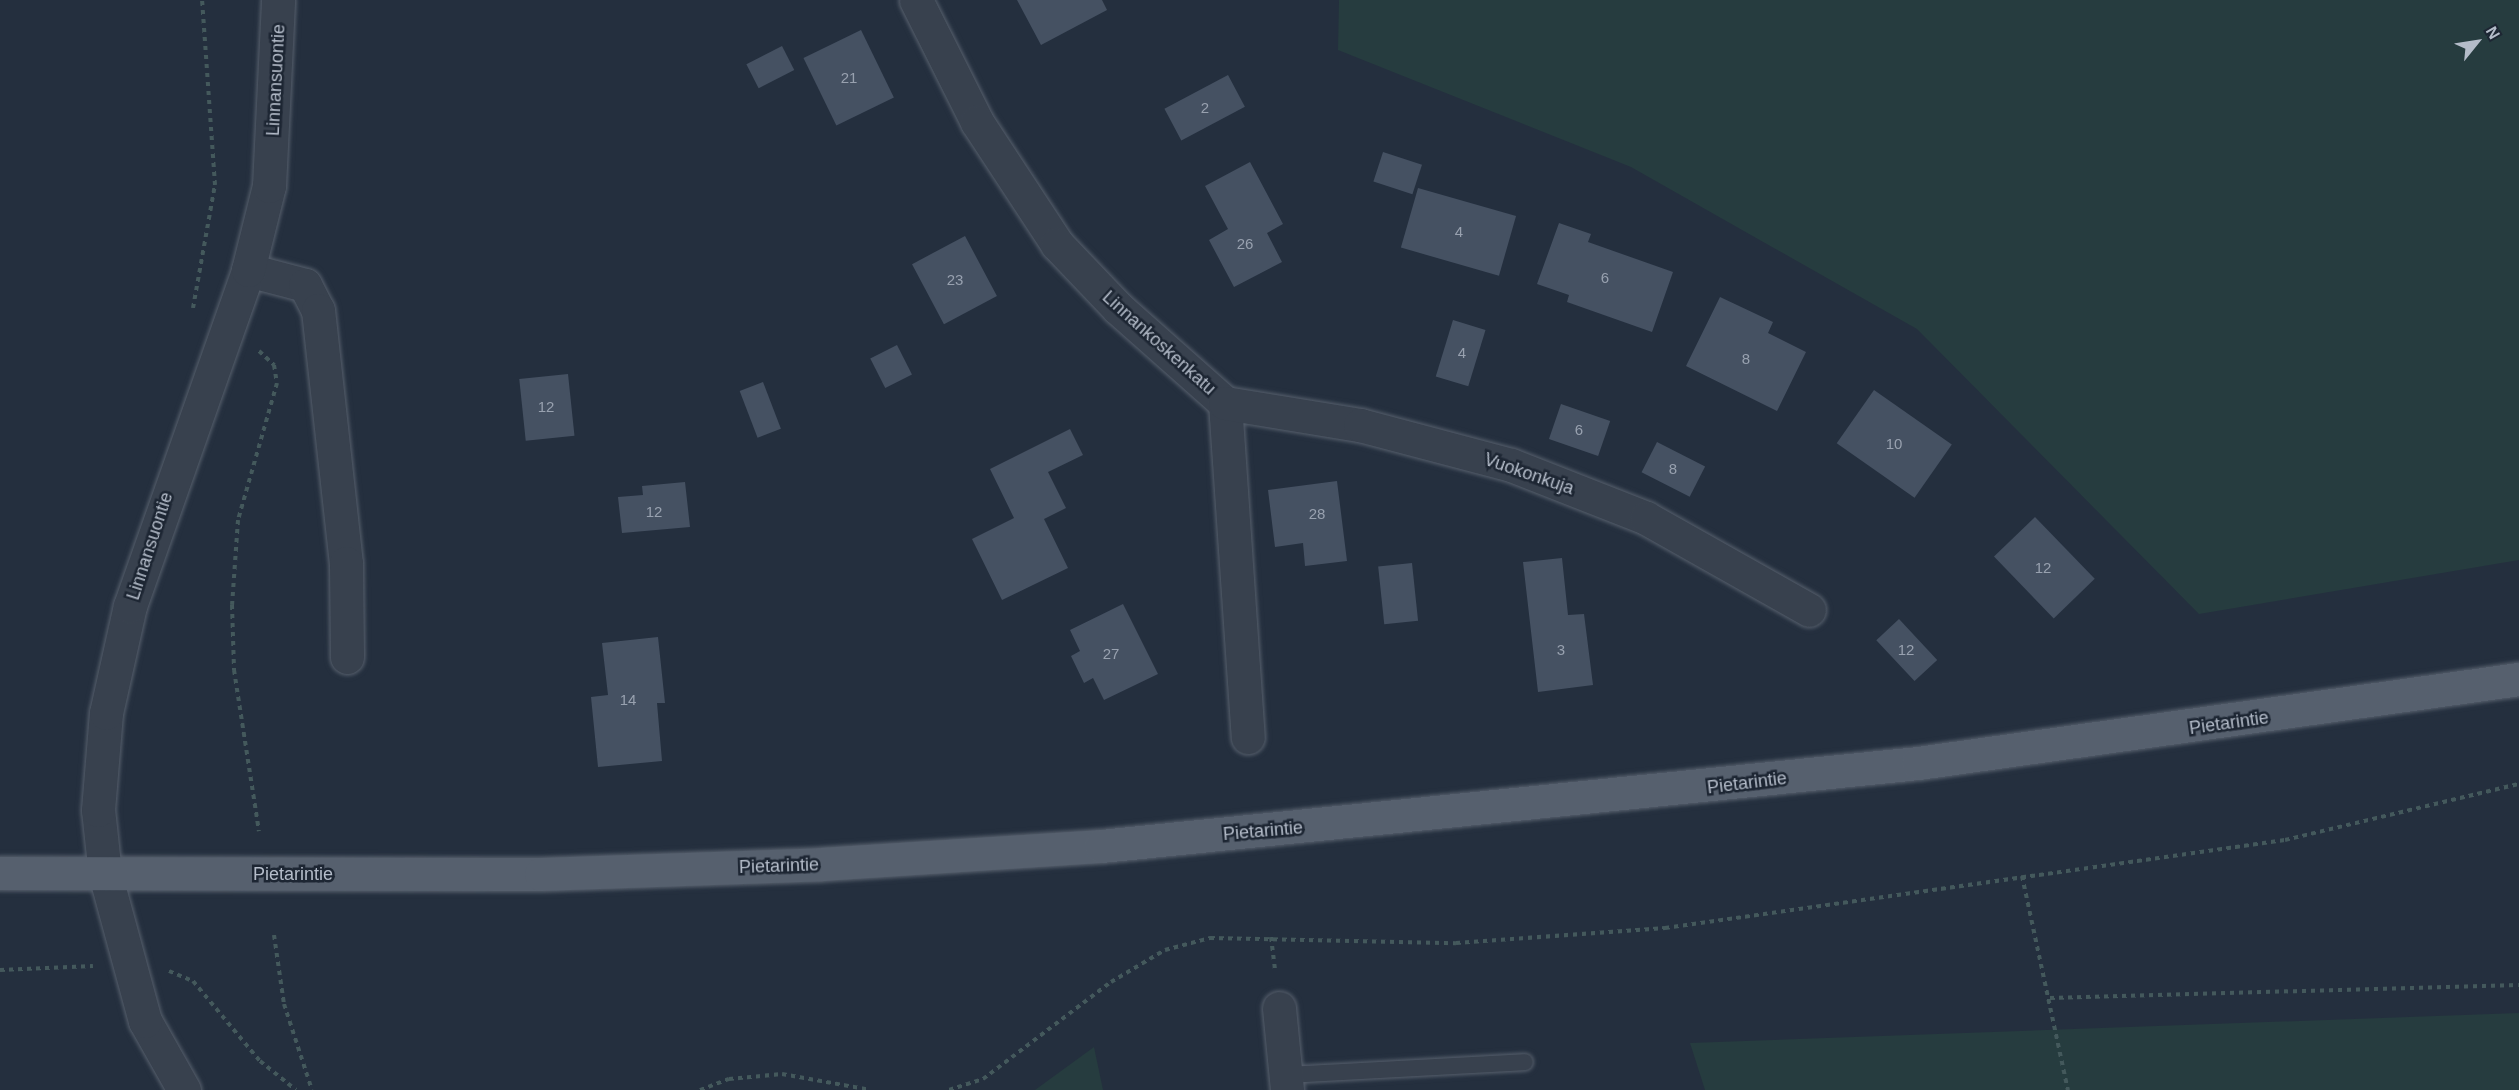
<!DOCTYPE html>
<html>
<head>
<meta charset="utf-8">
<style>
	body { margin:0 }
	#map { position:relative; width:2519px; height:1090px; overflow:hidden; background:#242f3e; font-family:Arial,sans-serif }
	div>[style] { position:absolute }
	.green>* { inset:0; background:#263c3f }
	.building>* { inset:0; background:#455162; transform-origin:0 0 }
	.path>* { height:4px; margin-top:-2px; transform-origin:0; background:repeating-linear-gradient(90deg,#44595c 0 4.5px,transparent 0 9px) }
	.roads { filter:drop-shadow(0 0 2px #565f6c) drop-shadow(0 0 2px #565f6c) }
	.service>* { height:16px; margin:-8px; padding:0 8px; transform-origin:8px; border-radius:8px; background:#38414e }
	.minor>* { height:33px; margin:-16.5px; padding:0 16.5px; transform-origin:16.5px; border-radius:16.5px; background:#38414e }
	.tertiary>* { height:33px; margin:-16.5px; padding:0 16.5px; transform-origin:16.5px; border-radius:16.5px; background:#38414e }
	.primary>* { height:33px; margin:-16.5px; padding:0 16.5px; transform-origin:16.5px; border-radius:16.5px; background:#56606e }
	span { translate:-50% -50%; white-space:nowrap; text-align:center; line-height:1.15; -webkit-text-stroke:5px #1d2633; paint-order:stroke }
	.number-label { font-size:15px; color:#98a1af }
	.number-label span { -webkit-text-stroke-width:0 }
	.street-label { font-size:18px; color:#b4bcc9 }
	.north { position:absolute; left:2447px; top:12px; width:60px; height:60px; -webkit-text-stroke:4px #1d2633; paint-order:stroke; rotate:60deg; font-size:16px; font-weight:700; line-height:24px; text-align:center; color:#b4bcc9 }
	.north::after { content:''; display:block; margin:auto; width:21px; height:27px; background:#b4bcc9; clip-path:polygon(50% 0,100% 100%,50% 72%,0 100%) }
</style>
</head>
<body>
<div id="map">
	<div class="green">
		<div style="clip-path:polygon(1339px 0,2519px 0,2519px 560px,2199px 614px,1917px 329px,1631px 167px,1338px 50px)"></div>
		<div style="clip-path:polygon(2519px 1013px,2519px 1090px,1705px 1090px,1690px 1043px)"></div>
		<div style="clip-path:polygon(1094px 1047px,1103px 1090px,1035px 1090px)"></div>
	</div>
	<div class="building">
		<div style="clip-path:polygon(1017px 0,1102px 0,1107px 10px,1041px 45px)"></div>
		<div style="left:861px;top:30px;width:75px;height:64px;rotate:64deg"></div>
		<div style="left:782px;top:46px;width:27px;height:40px;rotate:63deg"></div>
		<div style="left:1228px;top:75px;width:36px;height:72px;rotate:62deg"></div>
		<div style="left:1383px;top:152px;width:41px;height:31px;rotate:18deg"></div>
		<div style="clip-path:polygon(1250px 162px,1283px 224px,1267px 233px,1282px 262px,1234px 287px,1209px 240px,1228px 229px,1205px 186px)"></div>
		<div style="left:1418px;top:188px;width:102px;height:62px;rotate:16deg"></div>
		<div style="clip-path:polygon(1559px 223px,1591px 234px,1588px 242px,1673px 272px,1652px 332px,1567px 302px,1569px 295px,1537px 284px)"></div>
		<div style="left:965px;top:236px;width:68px;height:60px;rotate:62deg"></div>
		<div style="clip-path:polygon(1720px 297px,1773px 322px,1768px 333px,1806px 352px,1777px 411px,1686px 366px)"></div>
		<div style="left:1453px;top:320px;width:34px;height:59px;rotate:17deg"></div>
		<div style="left:897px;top:345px;width:33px;height:30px;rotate:63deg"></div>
		<div style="left:568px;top:374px;width:62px;height:49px;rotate:84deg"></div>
		<div style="left:763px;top:382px;width:50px;height:25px;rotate:69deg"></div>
		<div style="left:1874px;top:390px;width:95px;height:65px;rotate:35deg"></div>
		<div style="left:1561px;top:404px;width:52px;height:37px;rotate:19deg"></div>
		<div style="clip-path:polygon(1070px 429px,1083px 455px,1048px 472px,1066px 508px,1044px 519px,1068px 568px,1002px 600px,972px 539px,1014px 518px,990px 469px)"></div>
		<div style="left:1657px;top:442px;width:54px;height:34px;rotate:27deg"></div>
		<div style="clip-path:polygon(1337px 481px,1347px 561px,1305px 566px,1303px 543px,1275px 547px,1268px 490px)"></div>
		<div style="clip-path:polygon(685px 482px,690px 527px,622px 533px,618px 497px,643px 495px,642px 486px)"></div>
		<div style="left:2035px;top:517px;width:86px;height:57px;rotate:46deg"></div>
		<div style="clip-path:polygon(1562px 558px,1568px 615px,1584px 614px,1593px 685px,1538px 692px,1523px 562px)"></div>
		<div style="left:1412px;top:563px;width:58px;height:34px;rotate:84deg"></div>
		<div style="clip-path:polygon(1123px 604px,1158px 674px,1104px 700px,1093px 678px,1084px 683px,1071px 656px,1080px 651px,1070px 630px)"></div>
		<div style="left:1899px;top:619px;width:56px;height:31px;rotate:47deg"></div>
		<div style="clip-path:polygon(658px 637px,665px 703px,657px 703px,662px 761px,598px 767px,591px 697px,608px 695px,602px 643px)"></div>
	</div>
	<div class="path">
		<div style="left:193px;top:308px;width:125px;rotate:-79.9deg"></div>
		<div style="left:215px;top:185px;width:185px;rotate:-94deg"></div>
		<div style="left:259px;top:351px;width:21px;rotate:43deg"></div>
		<div style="left:274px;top:365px;width:18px;rotate:81deg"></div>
		<div style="left:277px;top:383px;width:142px;rotate:105.9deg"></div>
		<div style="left:238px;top:520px;width:85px;rotate:94deg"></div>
		<div style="left:232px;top:605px;width:65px;rotate:88.2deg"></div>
		<div style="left:234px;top:670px;width:163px;rotate:81.2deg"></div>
		<div style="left:2022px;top:876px;width:219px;rotate:77.9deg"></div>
		<div style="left:274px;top:935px;width:70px;rotate:81.8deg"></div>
		<div style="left:284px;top:1004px;width:90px;rotate:72deg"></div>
		<div style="left:1271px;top:937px;width:35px;rotate:83deg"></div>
		<div style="left:0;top:970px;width:93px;rotate:-2.5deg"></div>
		<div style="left:169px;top:971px;width:26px;rotate:23deg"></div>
		<div style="left:193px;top:981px;width:104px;rotate:50.1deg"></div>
		<div style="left:260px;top:1061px;width:46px;rotate:38.9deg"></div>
		<div style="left:2050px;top:998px;width:469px;rotate:-1.6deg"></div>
		<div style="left:700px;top:1090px;width:31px;rotate:-21deg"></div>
		<div style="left:729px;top:1079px;width:53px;rotate:-5.4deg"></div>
		<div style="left:782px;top:1074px;width:90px;rotate:10.2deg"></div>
		<div style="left:949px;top:1090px;width:36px;rotate:-18deg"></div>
		<div style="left:983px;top:1079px;width:161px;rotate:-37.2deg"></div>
		<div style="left:1111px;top:982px;width:63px;rotate:-30.7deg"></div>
		<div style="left:1165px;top:950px;width:47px;rotate:-14.9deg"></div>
		<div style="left:1210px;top:938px;width:246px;rotate:1.2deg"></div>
		<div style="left:1456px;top:943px;width:210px;rotate:-4.1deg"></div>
		<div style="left:1665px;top:928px;width:626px;rotate:-8.08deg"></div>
		<div style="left:2285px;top:840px;width:241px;rotate:-13.5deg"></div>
	</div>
	<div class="roads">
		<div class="service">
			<div style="left:1286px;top:1075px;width:239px;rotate:-3.1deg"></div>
		</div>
		<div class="minor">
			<div style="left:916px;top:0;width:136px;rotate:63.4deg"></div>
			<div style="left:977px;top:122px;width:146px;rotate:56.7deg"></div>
			<div style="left:1057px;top:244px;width:88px;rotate:46.4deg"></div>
			<div style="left:1118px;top:308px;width:143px;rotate:41.6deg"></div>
			<div style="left:1225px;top:403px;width:335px;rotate:86.1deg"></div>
			<div style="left:248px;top:270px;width:59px;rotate:14.7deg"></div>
			<div style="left:305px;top:285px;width:28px;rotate:63deg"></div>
			<div style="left:318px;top:310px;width:255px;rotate:83.7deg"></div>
			<div style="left:346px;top:563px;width:94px;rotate:89.4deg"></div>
			<div style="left:1225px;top:403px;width:137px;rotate:9.3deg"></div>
			<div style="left:1360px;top:425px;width:156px;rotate:14.8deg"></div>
			<div style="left:1511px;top:465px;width:145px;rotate:21.4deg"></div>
			<div style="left:1646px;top:518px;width:187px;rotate:29.4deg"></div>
			<div style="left:1279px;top:1008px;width:82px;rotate:84.4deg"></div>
		</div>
		<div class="tertiary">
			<div style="left:184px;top:1090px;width:79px;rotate:-119.5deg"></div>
			<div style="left:145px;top:1021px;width:152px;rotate:-105.2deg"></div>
			<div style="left:105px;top:874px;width:64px;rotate:-96.2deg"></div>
			<div style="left:98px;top:810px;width:97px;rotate:-85.3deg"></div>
			<div style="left:106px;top:713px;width:110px;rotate:-77.4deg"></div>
			<div style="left:130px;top:606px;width:356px;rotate:-70.6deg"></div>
			<div style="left:248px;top:270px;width:87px;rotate:-76deg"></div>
			<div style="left:269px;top:186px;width:186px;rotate:-87.2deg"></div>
		</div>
		<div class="primary">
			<div style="left:0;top:873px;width:541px;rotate:0.11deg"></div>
			<div style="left:541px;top:874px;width:281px;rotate:-2deg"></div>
			<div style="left:822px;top:864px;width:280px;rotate:-3.7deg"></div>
			<div style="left:1101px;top:846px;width:821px;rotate:-5.8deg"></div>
			<div style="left:1918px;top:763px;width:607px;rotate:-7.96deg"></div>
		</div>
	</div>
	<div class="number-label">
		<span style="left:849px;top:78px">21</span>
		<span style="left:1205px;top:108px">2</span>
		<span style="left:1459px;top:232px">4</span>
		<span style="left:1245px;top:244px">26</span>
		<span style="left:1605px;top:278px">6</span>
		<span style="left:955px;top:280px">23</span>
		<span style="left:1462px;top:353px">4</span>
		<span style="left:1746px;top:359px">8</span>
		<span style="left:546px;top:407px">12</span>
		<span style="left:1579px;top:430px">6</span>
		<span style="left:1894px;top:444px">10</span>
		<span style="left:1673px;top:469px">8</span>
		<span style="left:654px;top:512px">12</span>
		<span style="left:1317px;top:514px">28</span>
		<span style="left:2043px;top:568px">12</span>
		<span style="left:1561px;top:650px">3</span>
		<span style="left:1906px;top:650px">12</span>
		<span style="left:1111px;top:654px">27</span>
		<span style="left:628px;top:700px">14</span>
	</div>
	<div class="street-label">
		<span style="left:276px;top:80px;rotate:-87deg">Linnansuontie</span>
		<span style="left:1159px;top:343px;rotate:42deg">Linnankoskenkatu</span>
		<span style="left:1529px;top:474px;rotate:19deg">Vuokonkuja</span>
		<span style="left:150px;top:546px;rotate:-72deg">Linnansuontie</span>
		<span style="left:2229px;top:723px;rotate:-8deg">Pietarintie</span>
		<span style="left:1747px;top:783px;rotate:-7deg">Pietarintie</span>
		<span style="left:1263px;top:831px;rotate:-5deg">Pietarintie</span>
		<span style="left:779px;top:866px;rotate:-2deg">Pietarintie</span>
		<span style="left:293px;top:874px">Pietarintie</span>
	</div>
	<div class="north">N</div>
</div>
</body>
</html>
